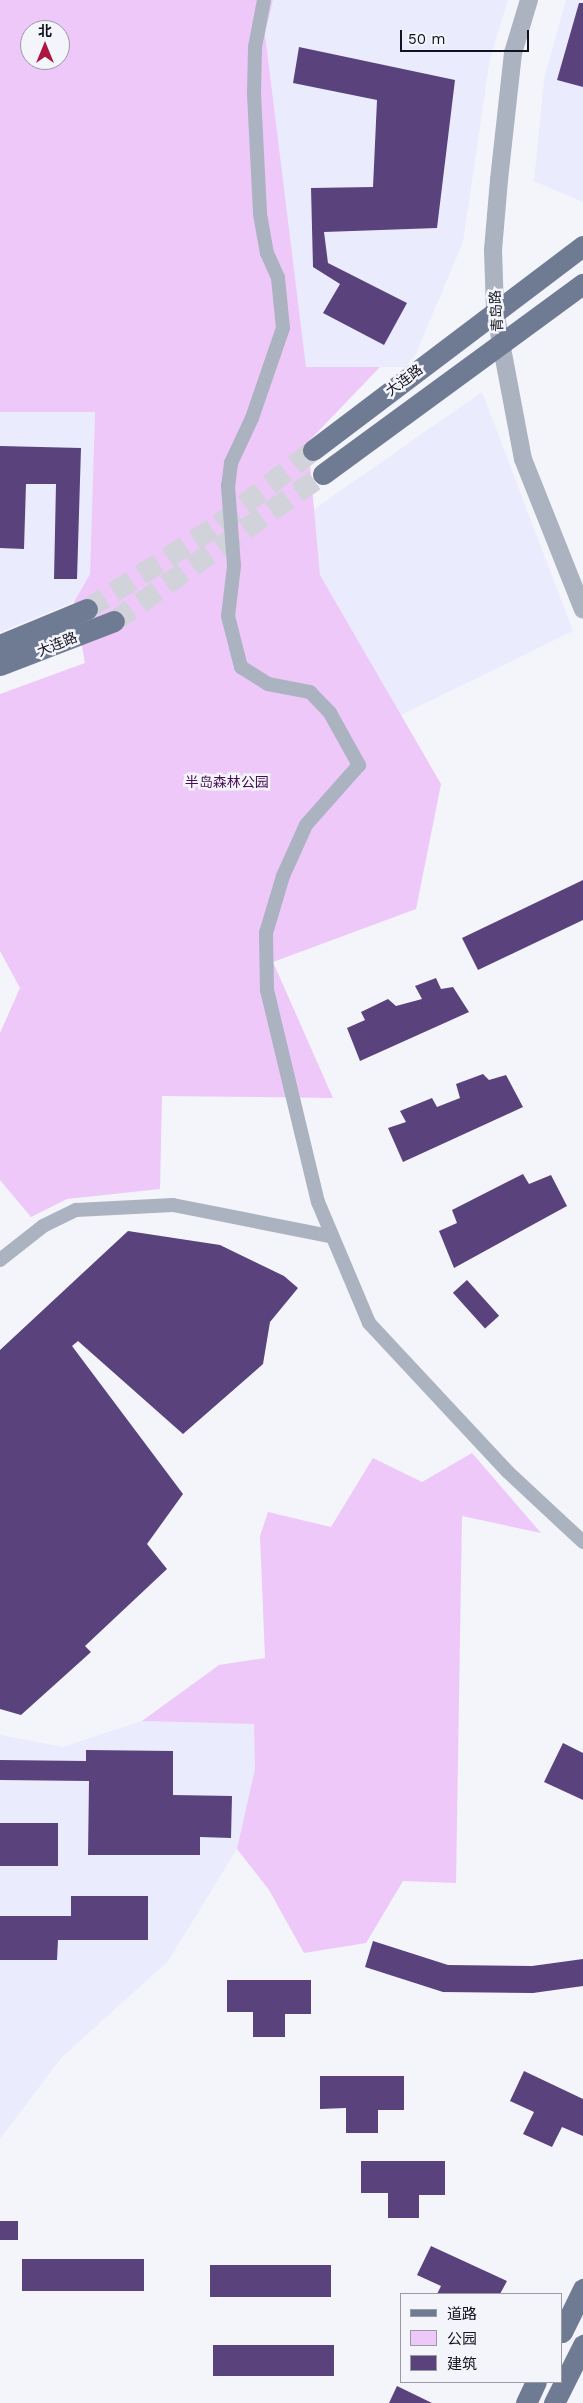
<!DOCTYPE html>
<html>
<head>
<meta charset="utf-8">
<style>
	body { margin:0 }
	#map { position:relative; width:583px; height:2403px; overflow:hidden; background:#f4f4fb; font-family:"Work Sans","Noto Sans SC",sans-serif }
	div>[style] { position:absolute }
	.built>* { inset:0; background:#eaebfc }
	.green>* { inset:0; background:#eec8f9 }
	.building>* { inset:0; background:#5a437d; transform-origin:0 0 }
	.primary-tunnel>* { height:21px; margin-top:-10.5px; transform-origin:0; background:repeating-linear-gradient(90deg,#d2d2da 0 21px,transparent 0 32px) }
	.minor>* { height:14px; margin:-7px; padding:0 7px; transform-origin:7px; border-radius:7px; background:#abb2c0 }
	.tertiary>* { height:18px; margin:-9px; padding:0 9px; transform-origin:9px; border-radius:9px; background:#abb2c0 }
	.primary>* { height:21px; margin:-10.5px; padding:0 10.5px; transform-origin:10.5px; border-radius:10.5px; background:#6f7b93 }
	span { translate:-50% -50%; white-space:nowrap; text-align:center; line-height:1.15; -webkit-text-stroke:5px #f4f4fb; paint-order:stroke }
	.street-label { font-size:14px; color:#13131f }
	.park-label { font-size:14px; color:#470e55 }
	.legend { position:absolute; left:400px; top:2293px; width:162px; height:90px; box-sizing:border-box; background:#f4f4fb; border:1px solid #9a9aa3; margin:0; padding:6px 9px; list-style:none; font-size:15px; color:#13131f }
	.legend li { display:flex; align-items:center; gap:10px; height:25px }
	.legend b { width:25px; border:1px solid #9a9aa3 }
	.north { position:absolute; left:20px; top:20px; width:50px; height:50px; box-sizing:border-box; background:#f4f4fb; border:1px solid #9a9aa3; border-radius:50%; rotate:0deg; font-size:14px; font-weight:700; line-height:20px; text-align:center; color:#13131f }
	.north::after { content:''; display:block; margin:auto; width:18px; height:22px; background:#ac1741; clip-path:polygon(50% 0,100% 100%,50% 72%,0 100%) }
	.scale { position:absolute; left:400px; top:30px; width:129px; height:22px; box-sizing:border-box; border:2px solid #13131f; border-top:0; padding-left:6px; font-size:15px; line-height:18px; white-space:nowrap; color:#13131f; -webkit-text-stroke:4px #f4f4fb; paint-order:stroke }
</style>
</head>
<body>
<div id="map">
	<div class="built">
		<div style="clip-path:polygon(273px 0,508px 0,490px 58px,463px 242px,415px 356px,405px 367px,306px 367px,265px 34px)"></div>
		<div style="clip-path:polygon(566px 0,583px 0,583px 202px,534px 181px,544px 79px)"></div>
		<div style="clip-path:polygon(482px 392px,573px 631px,401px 715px,320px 575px,313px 510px)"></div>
		<div style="clip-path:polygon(0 412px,95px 412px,90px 574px,74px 602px,0 632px)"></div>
		<div style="clip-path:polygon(142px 1721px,255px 1724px,256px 1769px,237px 1849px,168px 1961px,61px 2058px,0 2139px,0 1735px,63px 1747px)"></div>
	</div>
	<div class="green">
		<div style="clip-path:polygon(evenodd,0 0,273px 0,265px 34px,306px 367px,380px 367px,308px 442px,320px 575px,441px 784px,416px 909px,273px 962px,333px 1098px,162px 1096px,160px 1189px,67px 1199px,31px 1217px,0 1180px,0 1033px,20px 988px,0 951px,0 694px,85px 663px,74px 602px,90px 574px,95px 412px,0 412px,0 0,30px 30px,60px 30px,60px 60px,30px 60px,30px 30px)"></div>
		<div style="clip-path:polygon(472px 1453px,541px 1533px,462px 1516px,456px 1883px,403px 1881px,366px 1943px,304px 1953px,269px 1890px,237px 1849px,255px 1769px,254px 1724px,142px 1721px,219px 1665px,265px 1658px,260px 1536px,268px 1512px,331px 1527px,373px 1458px,422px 1482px)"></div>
	</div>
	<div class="building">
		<div style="clip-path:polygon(579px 3px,583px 3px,583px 87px,557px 80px)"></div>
		<div style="clip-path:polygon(299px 47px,455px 80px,437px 228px,324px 232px,328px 263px,407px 303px,384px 345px,323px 313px,340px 284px,313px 267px,311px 188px,373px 187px,377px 100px,293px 83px)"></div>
		<div style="clip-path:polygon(0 446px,81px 448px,77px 579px,54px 579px,56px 484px,26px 484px,24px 549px,0 548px)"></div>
		<div style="clip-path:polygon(583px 880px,583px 920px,478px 970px,462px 938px)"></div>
		<div style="clip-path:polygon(436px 978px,441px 989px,453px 987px,469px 1012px,360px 1061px,347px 1028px,365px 1020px,361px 1012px,388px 999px,396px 1006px,422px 999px,415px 986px)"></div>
		<div style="clip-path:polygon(483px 1074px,489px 1080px,506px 1075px,523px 1107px,403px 1162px,388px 1128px,406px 1122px,400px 1111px,432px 1098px,437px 1107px,460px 1098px,456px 1084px)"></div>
		<div style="clip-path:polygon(523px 1174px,529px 1184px,551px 1175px,567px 1206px,454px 1268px,439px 1231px,457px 1223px,452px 1210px)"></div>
		<div style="clip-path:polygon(128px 1231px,220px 1245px,284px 1276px,298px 1288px,270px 1322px,263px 1364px,183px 1434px,78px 1341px,72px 1346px,183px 1494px,147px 1544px,167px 1569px,85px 1646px,91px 1652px,21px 1715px,0 1709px,0 1350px)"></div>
		<div style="left:467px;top:1280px;width:48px;height:19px;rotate:48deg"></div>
		<div style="clip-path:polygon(563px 1743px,583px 1753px,583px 1800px,544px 1782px)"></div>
		<div style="clip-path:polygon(86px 1750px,173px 1751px,173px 1795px,232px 1796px,231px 1838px,200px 1837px,200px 1855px,88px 1855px,89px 1781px,0 1780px,0 1760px,86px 1761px)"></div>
		<div style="left:0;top:1823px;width:58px;height:43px"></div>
		<div style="clip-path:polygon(71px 1896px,148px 1896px,148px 1940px,58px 1940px,57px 1960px,0 1960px,0 1916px,71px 1916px)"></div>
		<div style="clip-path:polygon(373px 1941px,448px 1965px,532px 1966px,583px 1959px,583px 1986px,533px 1993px,443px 1992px,365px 1967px)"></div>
		<div style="clip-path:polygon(227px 1980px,311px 1980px,311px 2014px,285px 2014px,285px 2037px,253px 2037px,253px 2012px,227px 2012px)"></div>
		<div style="clip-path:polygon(524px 2071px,583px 2099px,583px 2136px,562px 2127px,552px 2147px,523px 2134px,534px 2112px,510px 2101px)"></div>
		<div style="clip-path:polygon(320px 2076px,404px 2076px,404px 2110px,378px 2110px,378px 2133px,346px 2133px,346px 2108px,320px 2109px)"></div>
		<div style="clip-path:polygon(361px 2161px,445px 2161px,445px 2195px,419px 2195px,419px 2218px,388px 2218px,388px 2193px,361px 2193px)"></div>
		<div style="left:0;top:2221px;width:18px;height:19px"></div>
		<div style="clip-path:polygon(431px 2246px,507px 2281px,500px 2294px,437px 2294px,441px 2286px,417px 2275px)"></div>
		<div style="left:22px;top:2259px;width:122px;height:32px"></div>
		<div style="left:210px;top:2265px;width:121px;height:32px"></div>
		<div style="left:213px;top:2345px;width:121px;height:31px"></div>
		<div style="clip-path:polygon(397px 2386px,432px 2403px,389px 2403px)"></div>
	</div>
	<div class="primary-tunnel">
		<div style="left:87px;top:609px;width:157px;rotate:-32.8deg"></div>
		<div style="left:219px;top:524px;width:120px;rotate:-38.2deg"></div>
		<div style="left:114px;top:621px;width:256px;rotate:-35.1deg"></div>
	</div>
	<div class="minor">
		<div style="left:264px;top:0;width:48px;rotate:100.8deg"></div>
		<div style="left:255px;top:47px;width:47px;rotate:91.2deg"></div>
		<div style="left:254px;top:94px;width:120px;rotate:87.1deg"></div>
		<div style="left:260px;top:214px;width:40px;rotate:80deg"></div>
		<div style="left:267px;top:253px;width:27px;rotate:66deg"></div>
		<div style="left:278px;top:278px;width:50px;rotate:84.3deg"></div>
		<div style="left:283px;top:328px;width:95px;rotate:109deg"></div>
		<div style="left:252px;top:418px;width:50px;rotate:115deg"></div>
		<div style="left:231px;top:463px;width:23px;rotate:97deg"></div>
		<div style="left:228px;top:486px;width:80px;rotate:85.7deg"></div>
		<div style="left:234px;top:566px;width:50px;rotate:96.8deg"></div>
		<div style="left:228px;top:616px;width:53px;rotate:75.7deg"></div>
		<div style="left:241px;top:667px;width:32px;rotate:32deg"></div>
		<div style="left:268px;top:684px;width:43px;rotate:10.8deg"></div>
		<div style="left:310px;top:692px;width:29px;rotate:46deg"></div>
		<div style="left:330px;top:713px;width:60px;rotate:60.9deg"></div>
		<div style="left:359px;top:765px;width:80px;rotate:131.5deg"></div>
		<div style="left:306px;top:825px;width:56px;rotate:114.3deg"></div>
		<div style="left:283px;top:876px;width:59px;rotate:106.6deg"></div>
		<div style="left:266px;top:933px;width:57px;rotate:89deg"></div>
		<div style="left:267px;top:990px;width:218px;rotate:76.5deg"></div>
		<div style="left:318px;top:1202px;width:131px;rotate:67.1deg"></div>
		<div style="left:369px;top:1323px;width:204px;rotate:47deg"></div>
		<div style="left:508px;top:1472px;width:103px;rotate:43deg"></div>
		<div style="left:0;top:1260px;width:55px;rotate:-38.3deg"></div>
		<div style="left:43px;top:1226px;width:37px;rotate:-26deg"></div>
		<div style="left:76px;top:1210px;width:97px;rotate:-3deg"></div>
		<div style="left:173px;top:1205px;width:160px;rotate:11.2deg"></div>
	</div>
	<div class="tertiary">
		<div style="left:529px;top:0;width:55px;rotate:106.8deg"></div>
		<div style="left:513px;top:53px;width:128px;rotate:96.3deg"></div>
		<div style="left:499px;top:180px;width:70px;rotate:94.9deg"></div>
		<div style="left:493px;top:250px;width:61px;rotate:88.1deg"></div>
		<div style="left:495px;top:311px;width:151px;rotate:79.3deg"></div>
		<div style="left:523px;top:459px;width:162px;rotate:68.3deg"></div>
	</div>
	<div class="primary">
		<div style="left:313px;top:450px;width:338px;rotate:-37.1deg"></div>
		<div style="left:323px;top:474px;width:322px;rotate:-36.2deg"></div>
		<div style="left:0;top:645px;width:94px;rotate:-22.5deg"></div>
		<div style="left:0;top:665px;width:122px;rotate:-21.1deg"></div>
		<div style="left:562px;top:2332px;width:48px;rotate:-64deg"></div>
		<div style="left:526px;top:2403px;width:23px;rotate:-65deg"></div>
		<div style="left:554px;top:2403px;width:65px;rotate:-63.4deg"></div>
	</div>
	<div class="street-label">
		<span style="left:496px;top:311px;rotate:-94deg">青岛路</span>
		<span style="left:404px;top:380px;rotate:-37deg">大连路</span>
		<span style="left:57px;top:644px;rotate:-22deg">大连路</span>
	</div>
	<div class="park-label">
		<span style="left:227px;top:782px">半岛森林公园</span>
	</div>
	<ul class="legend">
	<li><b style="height:6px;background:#6f7b93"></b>道路</li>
	<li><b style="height:14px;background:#eec8f9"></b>公园</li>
	<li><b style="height:14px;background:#5a437d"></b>建筑</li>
	</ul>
	<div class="north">北</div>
	<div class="scale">50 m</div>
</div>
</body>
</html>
